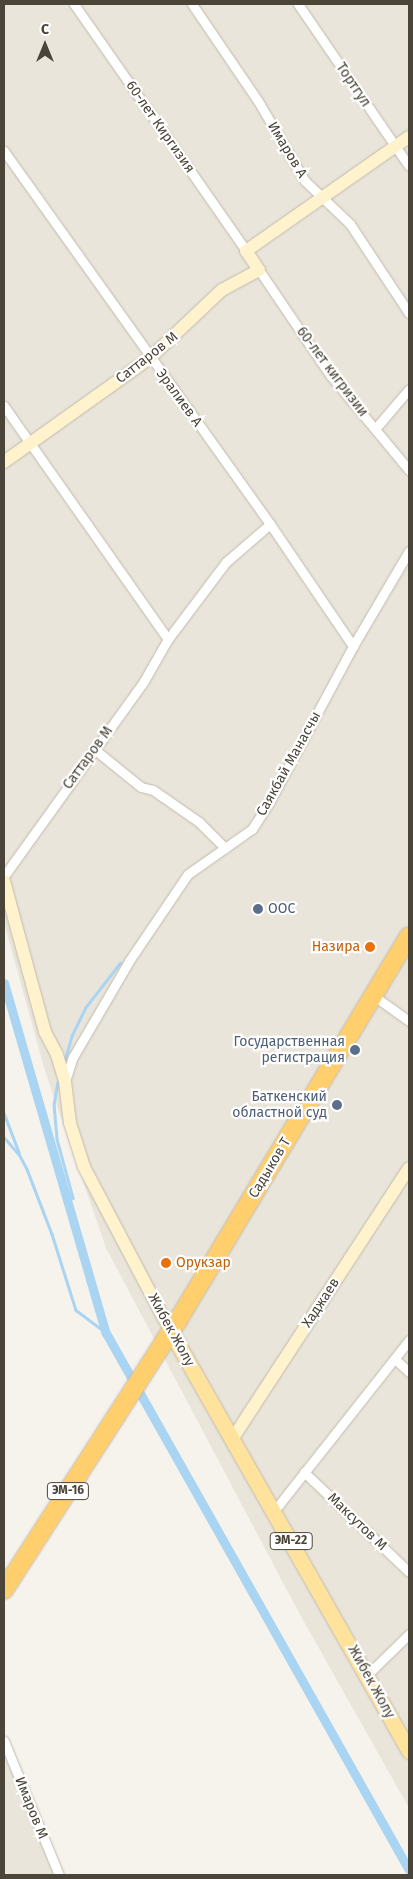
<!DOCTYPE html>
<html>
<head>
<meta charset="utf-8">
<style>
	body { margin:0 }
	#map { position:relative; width:413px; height:1879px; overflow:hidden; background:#f6f3ec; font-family:"Fira Sans",sans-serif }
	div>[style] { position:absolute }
	.residential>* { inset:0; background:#eae5da }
	.stream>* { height:2.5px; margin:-1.25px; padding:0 1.25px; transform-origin:1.25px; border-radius:1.25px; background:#a9d4f2 }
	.canal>* { height:9px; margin:-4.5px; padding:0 4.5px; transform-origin:4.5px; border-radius:4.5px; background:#a9d4f2 }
	.roads { filter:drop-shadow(0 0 1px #c2bbae) drop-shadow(0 0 1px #c2bbae) }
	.street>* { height:9px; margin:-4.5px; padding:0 4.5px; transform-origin:4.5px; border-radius:4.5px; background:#fff }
	.secondary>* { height:12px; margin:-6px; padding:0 6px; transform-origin:6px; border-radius:6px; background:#fff3cd }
	.primary>* { height:15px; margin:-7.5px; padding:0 7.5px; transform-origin:7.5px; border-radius:7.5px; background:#ffe39c }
	.highway>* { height:18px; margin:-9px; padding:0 9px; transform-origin:9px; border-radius:9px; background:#ffcf6e }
	.dots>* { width:14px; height:14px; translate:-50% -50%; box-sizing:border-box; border:2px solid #fff; border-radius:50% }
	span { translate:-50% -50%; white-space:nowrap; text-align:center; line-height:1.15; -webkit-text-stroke:4.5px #fff; paint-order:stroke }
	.shield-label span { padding:1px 4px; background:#fff; border:1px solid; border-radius:4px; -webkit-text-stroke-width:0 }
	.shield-label { font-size:12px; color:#4b4439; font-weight:700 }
	.street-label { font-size:14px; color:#4b4439 }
	.service-label { font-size:14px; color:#4e5e75 }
	.left { translate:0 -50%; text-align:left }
	.right { translate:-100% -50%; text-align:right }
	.food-label { font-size:14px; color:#c56008 }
	.frame { position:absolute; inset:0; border:5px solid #4b4439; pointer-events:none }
	.north { position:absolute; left:20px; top:20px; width:50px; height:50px; -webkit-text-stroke:4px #fff; paint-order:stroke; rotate:0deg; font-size:14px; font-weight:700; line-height:20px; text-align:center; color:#4b4439 }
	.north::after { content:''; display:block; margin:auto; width:18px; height:22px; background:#4b4439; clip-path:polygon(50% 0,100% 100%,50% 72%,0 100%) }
</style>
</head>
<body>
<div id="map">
	<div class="residential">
		<div style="clip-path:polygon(4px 4px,409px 4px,409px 1808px,298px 1611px,106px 1248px,45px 1071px,4px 923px)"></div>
		<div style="clip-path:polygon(4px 1743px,57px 1875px,4px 1875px)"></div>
	</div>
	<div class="stream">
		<div style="left:65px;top:1059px;width:25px;rotate:-74deg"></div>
		<div style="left:72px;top:1035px;width:30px;rotate:-64deg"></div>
		<div style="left:85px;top:1008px;width:57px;rotate:-52.1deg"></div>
		<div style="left:58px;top:1082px;width:22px;rotate:100deg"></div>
		<div style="left:54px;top:1104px;width:35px;rotate:85deg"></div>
		<div style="left:57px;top:1139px;width:61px;rotate:74.8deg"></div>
		<div style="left:73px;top:1198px;width:7px;rotate:164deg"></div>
		<div style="left:4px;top:1113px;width:42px;rotate:69deg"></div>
		<div style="left:4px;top:1137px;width:23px;rotate:49deg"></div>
		<div style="left:19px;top:1154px;width:17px;rotate:62deg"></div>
		<div style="left:27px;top:1169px;width:70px;rotate:69deg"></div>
		<div style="left:52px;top:1234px;width:80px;rotate:72.5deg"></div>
		<div style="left:76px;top:1310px;width:38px;rotate:37deg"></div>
	</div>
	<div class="canal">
		<div style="left:4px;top:983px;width:365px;rotate:73.8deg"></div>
		<div style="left:106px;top:1333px;width:617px;rotate:60.57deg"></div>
	</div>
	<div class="roads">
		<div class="street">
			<div style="left:74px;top:4px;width:301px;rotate:55.1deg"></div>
			<div style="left:192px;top:4px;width:117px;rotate:55.8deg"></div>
			<div style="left:258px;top:101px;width:93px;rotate:59.6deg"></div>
			<div style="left:305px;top:181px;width:62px;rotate:43.7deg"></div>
			<div style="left:350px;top:224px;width:107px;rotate:56.5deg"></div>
			<div style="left:298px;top:4px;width:196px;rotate:55.6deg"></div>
			<div style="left:4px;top:151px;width:458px;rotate:54.5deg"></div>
			<div style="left:270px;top:524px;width:148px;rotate:55.8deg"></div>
			<div style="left:259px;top:270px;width:127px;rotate:55.9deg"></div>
			<div style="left:330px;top:375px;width:124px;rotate:50.3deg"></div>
			<div style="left:4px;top:406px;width:285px;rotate:54.9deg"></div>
			<div style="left:375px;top:429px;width:52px;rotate:-49.6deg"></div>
			<div style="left:94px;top:749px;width:60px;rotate:39deg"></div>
			<div style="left:141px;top:787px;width:12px;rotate:14deg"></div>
			<div style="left:153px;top:790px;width:56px;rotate:34.8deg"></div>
			<div style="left:199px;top:822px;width:37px;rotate:45deg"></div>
			<div style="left:4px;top:876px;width:240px;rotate:-54.3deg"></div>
			<div style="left:144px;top:681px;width:48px;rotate:-60.3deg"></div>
			<div style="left:168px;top:639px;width:96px;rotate:-53deg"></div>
			<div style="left:226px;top:562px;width:58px;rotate:-40.8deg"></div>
			<div style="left:374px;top:996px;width:43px;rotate:35.5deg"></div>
			<div style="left:65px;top:1081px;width:25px;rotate:-72deg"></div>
			<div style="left:73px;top:1057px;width:111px;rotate:-59.7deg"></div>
			<div style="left:129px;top:961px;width:105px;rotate:-55.9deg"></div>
			<div style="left:188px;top:874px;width:78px;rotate:-35.1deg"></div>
			<div style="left:252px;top:829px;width:33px;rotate:-57deg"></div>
			<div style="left:270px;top:801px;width:176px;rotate:-61.8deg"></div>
			<div style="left:353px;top:646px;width:110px;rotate:-59.5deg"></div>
			<div style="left:395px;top:1359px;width:19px;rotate:43deg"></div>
			<div style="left:304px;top:1472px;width:145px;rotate:43.6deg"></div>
			<div style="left:274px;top:1511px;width:218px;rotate:-51.7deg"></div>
			<div style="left:367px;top:1675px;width:59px;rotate:-44.3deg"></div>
			<div style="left:4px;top:1741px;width:145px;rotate:67.7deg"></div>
		</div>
		<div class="secondary">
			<div style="left:4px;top:462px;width:179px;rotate:-35.5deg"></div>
			<div style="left:150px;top:358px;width:99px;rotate:-43.4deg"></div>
			<div style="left:222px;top:290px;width:42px;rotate:-28.4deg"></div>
			<div style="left:259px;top:270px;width:23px;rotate:-124deg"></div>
			<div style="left:246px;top:251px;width:199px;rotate:-35deg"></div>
			<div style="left:4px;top:881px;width:156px;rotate:74.8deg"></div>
			<div style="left:45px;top:1032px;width:26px;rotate:62deg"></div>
			<div style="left:57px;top:1055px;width:28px;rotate:73deg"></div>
			<div style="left:65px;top:1082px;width:41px;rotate:83deg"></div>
			<div style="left:70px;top:1123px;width:46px;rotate:72.3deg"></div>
			<div style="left:84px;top:1167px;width:187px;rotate:62.2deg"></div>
			<div style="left:233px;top:1438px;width:322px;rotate:-56.9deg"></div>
		</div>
		<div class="primary">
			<div style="left:171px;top:1332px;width:482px;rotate:60.4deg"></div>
		</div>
		<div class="highway">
			<div style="left:4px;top:1590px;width:319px;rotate:-57.2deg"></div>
			<div style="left:177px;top:1322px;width:450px;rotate:-59deg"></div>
		</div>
	</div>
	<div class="dots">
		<div style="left:258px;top:909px;background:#5c6f8a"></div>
		<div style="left:370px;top:947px;background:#e8710a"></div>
		<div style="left:355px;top:1050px;background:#5c6f8a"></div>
		<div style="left:337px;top:1105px;background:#5c6f8a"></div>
		<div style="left:166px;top:1263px;background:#e8710a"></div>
	</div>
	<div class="shield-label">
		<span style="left:68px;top:1491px">ЭМ-16</span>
		<span style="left:291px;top:1541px">ЭМ-22</span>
	</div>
	<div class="street-label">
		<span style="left:353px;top:85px;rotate:56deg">Тортгул</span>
		<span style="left:160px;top:127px;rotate:55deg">60-лет Киргизия</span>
		<span style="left:287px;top:150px;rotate:59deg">Имаров А</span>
		<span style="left:147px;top:358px;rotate:-38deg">Саттаров М</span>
		<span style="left:332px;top:372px;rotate:53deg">60-лет кигризии</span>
		<span style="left:179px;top:398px;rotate:54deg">Эралиев А</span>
		<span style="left:88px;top:758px;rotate:-54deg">Саттаров М</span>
		<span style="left:289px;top:764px;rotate:-61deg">Саякбай Манасчы</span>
		<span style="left:270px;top:1168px;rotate:-59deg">Садыков Т</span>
		<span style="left:321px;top:1303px;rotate:-57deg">Хаджаев</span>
		<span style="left:171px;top:1330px;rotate:61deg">Жибек Жолу</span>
		<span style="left:357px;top:1522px;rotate:44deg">Максутов М</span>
		<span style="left:371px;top:1682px;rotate:61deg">Жибек Жолу</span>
		<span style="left:31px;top:1808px;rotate:68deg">Имаров М</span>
	</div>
	<div class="service-label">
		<span class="left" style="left:268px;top:909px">ООС</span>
		<span class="right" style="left:345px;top:1050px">Государственная<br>регистрация</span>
		<span class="right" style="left:327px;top:1105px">Баткенский<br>областной суд</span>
	</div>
	<div class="food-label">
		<span class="right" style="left:360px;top:947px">Назира</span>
		<span class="left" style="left:176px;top:1263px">Орукзар</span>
	</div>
	<div class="frame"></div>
	<div class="north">С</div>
</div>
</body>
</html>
